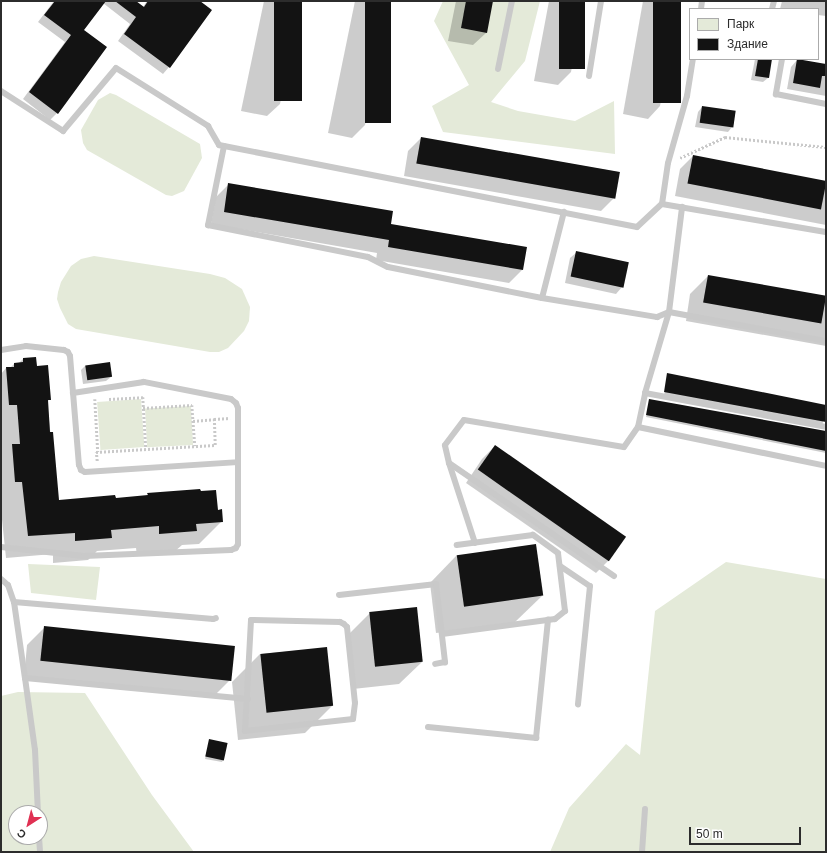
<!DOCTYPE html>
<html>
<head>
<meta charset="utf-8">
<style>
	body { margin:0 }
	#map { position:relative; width:827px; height:853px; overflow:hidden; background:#fff; font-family:Helvetica,sans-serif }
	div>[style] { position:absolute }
	.green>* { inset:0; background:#e4ead9; transform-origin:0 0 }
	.shadow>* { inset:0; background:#0003; transform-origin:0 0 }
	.building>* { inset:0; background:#131313; transform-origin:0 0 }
	.path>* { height:2.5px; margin-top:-1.25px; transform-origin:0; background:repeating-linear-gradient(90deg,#c9c9c9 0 2px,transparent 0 4px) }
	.lane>* { height:6px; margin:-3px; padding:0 3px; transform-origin:3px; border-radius:3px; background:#c9c9c9 }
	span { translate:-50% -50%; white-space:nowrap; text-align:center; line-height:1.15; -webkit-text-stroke:4px #fff; paint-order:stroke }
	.frame { position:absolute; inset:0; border:2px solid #2c2c2c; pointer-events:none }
	.legend { position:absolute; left:689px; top:8px; width:130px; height:52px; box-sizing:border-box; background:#fff; border:1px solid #ababab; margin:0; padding:5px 7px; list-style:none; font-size:12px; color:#2c2c2c }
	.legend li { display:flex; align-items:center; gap:8px; height:20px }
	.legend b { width:20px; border:1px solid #ababab }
	.north { position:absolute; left:8px; top:805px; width:40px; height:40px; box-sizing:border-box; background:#fff; border:1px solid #ababab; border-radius:50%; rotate:216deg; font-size:11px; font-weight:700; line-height:16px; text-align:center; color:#2c2c2c }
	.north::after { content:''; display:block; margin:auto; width:14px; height:18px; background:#e03153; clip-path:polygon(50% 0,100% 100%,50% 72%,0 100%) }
	.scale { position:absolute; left:689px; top:827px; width:112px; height:18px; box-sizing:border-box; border:2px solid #2c2c2c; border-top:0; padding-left:5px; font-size:12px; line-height:14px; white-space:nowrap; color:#2c2c2c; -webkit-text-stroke:3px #fff; paint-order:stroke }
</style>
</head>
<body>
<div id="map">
	<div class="green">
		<div style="clip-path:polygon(443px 1px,540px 1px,525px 61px,491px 102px,518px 111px,575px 121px,614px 101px,615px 154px,443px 132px,432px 106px,469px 85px,434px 21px)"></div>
		<div style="clip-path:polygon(110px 93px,116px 95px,200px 144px,202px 158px,184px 191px,172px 196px,166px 195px,87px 150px,83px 143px,81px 130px,98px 100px)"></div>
		<div style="clip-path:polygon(94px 256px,210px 274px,225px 278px,242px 289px,250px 307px,249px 321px,244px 331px,228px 348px,219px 352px,210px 352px,76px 329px,68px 324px,60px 308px,57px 299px,58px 292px,61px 282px,71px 266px,81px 259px)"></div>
		<div style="left:141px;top:399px;width:48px;height:44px;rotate:86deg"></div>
		<div style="left:191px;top:406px;width:39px;height:46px;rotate:87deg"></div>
		<div style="clip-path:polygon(726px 562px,826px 579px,826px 852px,550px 852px,569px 808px,626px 744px,640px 755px,655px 611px)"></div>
		<div style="clip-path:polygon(28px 564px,100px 567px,96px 600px,31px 593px)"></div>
		<div style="clip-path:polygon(evenodd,18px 692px,85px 693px,152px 795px,194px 852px,1px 852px,1px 696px,18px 692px,16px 813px,40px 813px,40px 837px,16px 837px,16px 813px)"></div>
	</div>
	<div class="shadow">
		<div style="clip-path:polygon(54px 1px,134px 1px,143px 7px,147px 1px,198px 1px,169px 67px,163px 74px,118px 41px,130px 24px,103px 3px,83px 31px,57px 113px,50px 120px,23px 99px,65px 42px,38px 22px)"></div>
		<div style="clip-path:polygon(264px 1px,301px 1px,280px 104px,267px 116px,241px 111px)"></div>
		<div style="clip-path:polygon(355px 1px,390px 1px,365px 125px,352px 138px,328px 133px)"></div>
		<div style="clip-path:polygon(456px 1px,492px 1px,486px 33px,473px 45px,448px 41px)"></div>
		<div style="clip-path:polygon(549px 1px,584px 1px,571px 72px,558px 85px,534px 81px)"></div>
		<div style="clip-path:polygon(643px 1px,680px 1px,660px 106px,648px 119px,623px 114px)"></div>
		<div style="clip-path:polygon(782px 1px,826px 1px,826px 16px,818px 15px,818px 9px,780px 9px)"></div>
		<div style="clip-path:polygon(755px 59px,771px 59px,768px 78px,763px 82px,751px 80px)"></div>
		<div style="clip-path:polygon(797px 60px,826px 65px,826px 96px,787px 89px,791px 67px)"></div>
		<div style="clip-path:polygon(702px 107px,732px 127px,728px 132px,695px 127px,698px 112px)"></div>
		<div style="clip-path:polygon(421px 138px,618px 172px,614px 198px,601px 211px,404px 176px,408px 151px)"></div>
		<div style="clip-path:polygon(693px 156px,826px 182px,826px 225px,675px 196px,680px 169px)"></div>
		<div style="clip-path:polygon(229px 184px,390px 225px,526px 248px,522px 270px,509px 283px,376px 260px,377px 253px,211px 224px,216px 197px)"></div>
		<div style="clip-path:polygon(577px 252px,622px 287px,616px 294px,565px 283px,570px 258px)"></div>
		<div style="clip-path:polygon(708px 276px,826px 297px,826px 346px,686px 321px,690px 294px)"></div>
		<div style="clip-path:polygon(23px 359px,36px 367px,50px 399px,47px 402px,58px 501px,145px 497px,148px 494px,217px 511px,222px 521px,199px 544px,182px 545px,173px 553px,137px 556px,136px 548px,97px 551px,88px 560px,53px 563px,53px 554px,6px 558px,1px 510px,1px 374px,6px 368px,10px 368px,14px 364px,19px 363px)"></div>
		<div style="clip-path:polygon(85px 366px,111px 377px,106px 381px,83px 384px,81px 370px)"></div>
		<div style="left:668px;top:375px;width:161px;height:20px;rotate:11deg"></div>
		<div style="clip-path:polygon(650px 401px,826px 432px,826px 453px,646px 417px)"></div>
		<div style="clip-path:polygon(495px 446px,609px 560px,596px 573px,466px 483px,482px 459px)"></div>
		<div style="clip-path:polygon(457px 555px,542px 596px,514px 623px,436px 633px,430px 583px)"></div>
		<div style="clip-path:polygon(370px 613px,422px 662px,399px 684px,353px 689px,348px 635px)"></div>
		<div style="clip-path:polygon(45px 627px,231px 679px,213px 697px,24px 678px,27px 645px)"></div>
		<div style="clip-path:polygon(326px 648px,332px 706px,305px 733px,238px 740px,232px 682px,260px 654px)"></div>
		<div style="clip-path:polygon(210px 741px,223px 760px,222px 762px,205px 759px)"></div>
	</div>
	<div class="building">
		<div style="clip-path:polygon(55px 1px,106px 1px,84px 30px,107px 47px,58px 114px,29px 92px,71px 35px,44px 15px)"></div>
		<div style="clip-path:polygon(115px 1px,136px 1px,144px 7px,148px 1px,200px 1px,212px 10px,170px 68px,124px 34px,136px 17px)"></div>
		<div style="left:274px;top:1px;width:28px;height:100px"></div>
		<div style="left:365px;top:1px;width:26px;height:122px"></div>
		<div style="clip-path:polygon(466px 1px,493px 1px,487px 33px,461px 28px)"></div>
		<div style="left:559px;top:1px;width:26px;height:68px"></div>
		<div style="left:653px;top:1px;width:28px;height:102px"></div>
		<div style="clip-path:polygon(758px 59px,772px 59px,769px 78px,755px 76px)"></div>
		<div style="clip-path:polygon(797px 59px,826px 64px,826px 76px,822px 76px,820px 88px,793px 83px)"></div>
		<div style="left:702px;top:106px;width:34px;height:17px;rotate:8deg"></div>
		<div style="left:421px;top:137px;width:202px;height:27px;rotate:10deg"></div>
		<div style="left:693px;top:155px;width:136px;height:29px;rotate:11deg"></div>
		<div style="clip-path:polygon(228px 183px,393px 211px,391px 224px,527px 247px,523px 270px,388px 247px,389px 240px,224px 212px)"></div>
		<div style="left:576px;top:251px;width:54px;height:26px;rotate:12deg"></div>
		<div style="left:708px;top:275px;width:120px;height:28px;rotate:10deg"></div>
		<div style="clip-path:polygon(36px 357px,37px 366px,48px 365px,51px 400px,48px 400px,50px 432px,53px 432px,59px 500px,115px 495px,116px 498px,148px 495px,147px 493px,200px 489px,201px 491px,216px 490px,218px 510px,222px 509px,223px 522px,196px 524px,197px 531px,159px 534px,159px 526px,111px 530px,112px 538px,75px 541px,75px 533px,28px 536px,22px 482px,15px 482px,12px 444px,20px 444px,17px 405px,9px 405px,6px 367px,14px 367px,14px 363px,23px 362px,23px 358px)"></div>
		<div style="left:110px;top:362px;width:15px;height:25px;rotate:82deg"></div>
		<div style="clip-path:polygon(667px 373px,826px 405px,826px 422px,664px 392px)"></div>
		<div style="clip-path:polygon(649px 399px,826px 431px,826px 451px,646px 415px)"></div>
		<div style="left:495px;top:445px;width:160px;height:30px;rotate:35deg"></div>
		<div style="left:536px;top:544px;width:52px;height:80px;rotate:82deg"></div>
		<div style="left:417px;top:607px;width:55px;height:48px;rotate:84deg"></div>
		<div style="left:44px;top:626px;width:192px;height:35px;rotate:6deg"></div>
		<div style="left:327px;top:647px;width:59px;height:67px;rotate:84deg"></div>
		<div style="left:209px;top:739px;width:19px;height:18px;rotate:12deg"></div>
	</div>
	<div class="path">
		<div style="left:680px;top:158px;width:50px;rotate:-25deg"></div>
		<div style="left:725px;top:137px;width:101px;rotate:5.7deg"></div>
		<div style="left:95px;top:399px;width:53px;rotate:86.8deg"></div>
		<div style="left:109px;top:399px;width:34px;rotate:-3deg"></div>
		<div style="left:143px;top:397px;width:52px;rotate:86.7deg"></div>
		<div style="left:143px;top:408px;width:49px;rotate:-3.5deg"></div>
		<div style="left:192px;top:405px;width:41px;rotate:85.8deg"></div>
		<div style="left:193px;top:421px;width:21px;rotate:-5deg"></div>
		<div style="left:97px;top:461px;width:9px;rotate:-96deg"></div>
		<div style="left:96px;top:452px;width:119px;rotate:-3.4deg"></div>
		<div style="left:215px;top:445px;width:26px;rotate:-92deg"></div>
		<div style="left:214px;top:419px;width:16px;rotate:-4deg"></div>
	</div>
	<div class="lane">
		<div style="left:701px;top:9px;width:8px;rotate:-83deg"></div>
		<div style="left:772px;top:9px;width:8px;rotate:-76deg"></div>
		<div style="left:782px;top:59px;width:36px;rotate:100deg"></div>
		<div style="left:776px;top:94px;width:51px;rotate:11.3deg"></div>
		<div style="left:498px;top:69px;width:69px;rotate:-78.4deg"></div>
		<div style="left:589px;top:76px;width:76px;rotate:-80.9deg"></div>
		<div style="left:1px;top:91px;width:74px;rotate:32.8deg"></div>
		<div style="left:63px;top:131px;width:82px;rotate:-49.9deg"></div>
		<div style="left:116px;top:68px;width:109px;rotate:32.2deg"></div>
		<div style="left:208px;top:126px;width:22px;rotate:60deg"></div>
		<div style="left:219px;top:145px;width:426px;rotate:11.1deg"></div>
		<div style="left:637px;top:227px;width:34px;rotate:-43deg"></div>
		<div style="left:662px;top:204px;width:166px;rotate:9.7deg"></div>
		<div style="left:224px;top:146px;width:81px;rotate:101.4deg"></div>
		<div style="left:208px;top:225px;width:163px;rotate:11.3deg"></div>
		<div style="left:368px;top:257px;width:22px;rotate:27deg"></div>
		<div style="left:388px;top:267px;width:157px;rotate:11.4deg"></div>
		<div style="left:542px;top:298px;width:117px;rotate:9.4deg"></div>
		<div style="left:657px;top:317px;width:13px;rotate:-23deg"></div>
		<div style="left:669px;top:312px;width:160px;rotate:10.5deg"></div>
		<div style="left:662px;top:204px;width:41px;rotate:-81.7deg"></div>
		<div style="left:668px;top:163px;width:70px;rotate:-74.2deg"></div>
		<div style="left:687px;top:96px;width:37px;rotate:-81deg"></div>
		<div style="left:542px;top:298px;width:89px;rotate:-75.7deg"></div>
		<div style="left:1px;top:350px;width:25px;rotate:-9deg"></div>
		<div style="left:26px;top:346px;width:38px;rotate:6deg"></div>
		<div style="left:64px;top:350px;width:4px;rotate:27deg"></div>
		<div style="left:68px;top:352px;width:4px;rotate:63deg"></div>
		<div style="left:70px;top:356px;width:109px;rotate:85.3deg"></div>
		<div style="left:79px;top:465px;width:5px;rotate:68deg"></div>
		<div style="left:81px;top:470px;width:4px;rotate:27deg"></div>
		<div style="left:85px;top:472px;width:153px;rotate:-3.7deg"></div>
		<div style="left:645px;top:393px;width:184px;rotate:10.6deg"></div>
		<div style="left:638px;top:427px;width:192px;rotate:11.7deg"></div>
		<div style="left:449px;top:463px;width:84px;rotate:72deg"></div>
		<div style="left:1px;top:547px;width:83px;rotate:6.2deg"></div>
		<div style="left:84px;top:556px;width:147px;rotate:-2.3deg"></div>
		<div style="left:231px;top:550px;width:5px;rotate:-22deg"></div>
		<div style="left:236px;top:548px;width:4px;rotate:-63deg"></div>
		<div style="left:238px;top:544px;width:136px;rotate:-90deg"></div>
		<div style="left:238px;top:408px;width:5px;rotate:-112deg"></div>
		<div style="left:236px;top:403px;width:6px;rotate:-141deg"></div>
		<div style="left:231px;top:399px;width:89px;rotate:-168.9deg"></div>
		<div style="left:144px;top:382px;width:72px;rotate:171.2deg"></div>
		<div style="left:560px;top:566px;width:36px;rotate:34deg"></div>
		<div style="left:590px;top:586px;width:119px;rotate:95.8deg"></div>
		<div style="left:614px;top:576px;width:200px;rotate:-145.6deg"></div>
		<div style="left:449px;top:463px;width:18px;rotate:-103deg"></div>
		<div style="left:445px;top:445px;width:31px;rotate:-53deg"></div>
		<div style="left:464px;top:420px;width:162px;rotate:9.6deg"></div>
		<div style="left:624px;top:447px;width:24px;rotate:-55deg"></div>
		<div style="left:638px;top:427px;width:35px;rotate:-78deg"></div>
		<div style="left:645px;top:393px;width:84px;rotate:-73.5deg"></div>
		<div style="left:669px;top:312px;width:106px;rotate:-82.9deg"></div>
		<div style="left:1px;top:579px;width:9px;rotate:41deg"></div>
		<div style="left:8px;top:585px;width:18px;rotate:71deg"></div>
		<div style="left:14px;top:602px;width:77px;rotate:81.8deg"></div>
		<div style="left:25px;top:678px;width:224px;rotate:5.4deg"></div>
		<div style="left:339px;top:595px;width:98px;rotate:-6.5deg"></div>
		<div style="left:436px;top:584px;width:79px;rotate:83.4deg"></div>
		<div style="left:445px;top:662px;width:10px;rotate:169deg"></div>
		<div style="left:14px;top:602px;width:200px;rotate:4.9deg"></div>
		<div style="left:213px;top:619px;width:3px;rotate:-18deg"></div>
		<div style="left:251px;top:620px;width:89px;rotate:1.3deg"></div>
		<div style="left:340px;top:622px;width:4px;rotate:27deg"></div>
		<div style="left:344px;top:624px;width:4px;rotate:45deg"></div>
		<div style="left:347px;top:627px;width:76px;rotate:84deg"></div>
		<div style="left:355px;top:703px;width:16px;rotate:97deg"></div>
		<div style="left:353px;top:719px;width:109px;rotate:173.7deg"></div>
		<div style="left:245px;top:731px;width:111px;rotate:-86.9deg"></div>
		<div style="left:442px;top:634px;width:114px;rotate:-7.6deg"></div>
		<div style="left:555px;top:619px;width:13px;rotate:-39deg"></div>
		<div style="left:565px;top:611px;width:58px;rotate:-96.9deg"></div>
		<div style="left:558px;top:553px;width:31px;rotate:-144deg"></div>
		<div style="left:533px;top:535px;width:77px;rotate:172.5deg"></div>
		<div style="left:25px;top:678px;width:73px;rotate:82.1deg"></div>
		<div style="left:35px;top:750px;width:63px;rotate:87.3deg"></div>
		<div style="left:428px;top:727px;width:109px;rotate:5.8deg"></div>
		<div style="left:536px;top:738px;width:119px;rotate:-84.2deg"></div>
		<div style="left:39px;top:837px;width:15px;rotate:86deg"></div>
		<div style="left:642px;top:852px;width:43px;rotate:-86deg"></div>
	</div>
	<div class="frame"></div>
	<ul class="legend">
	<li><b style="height:11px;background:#e4ead9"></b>Парк</li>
	<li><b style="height:11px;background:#131313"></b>Здание</li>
	</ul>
	<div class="north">С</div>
	<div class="scale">50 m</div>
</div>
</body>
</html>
